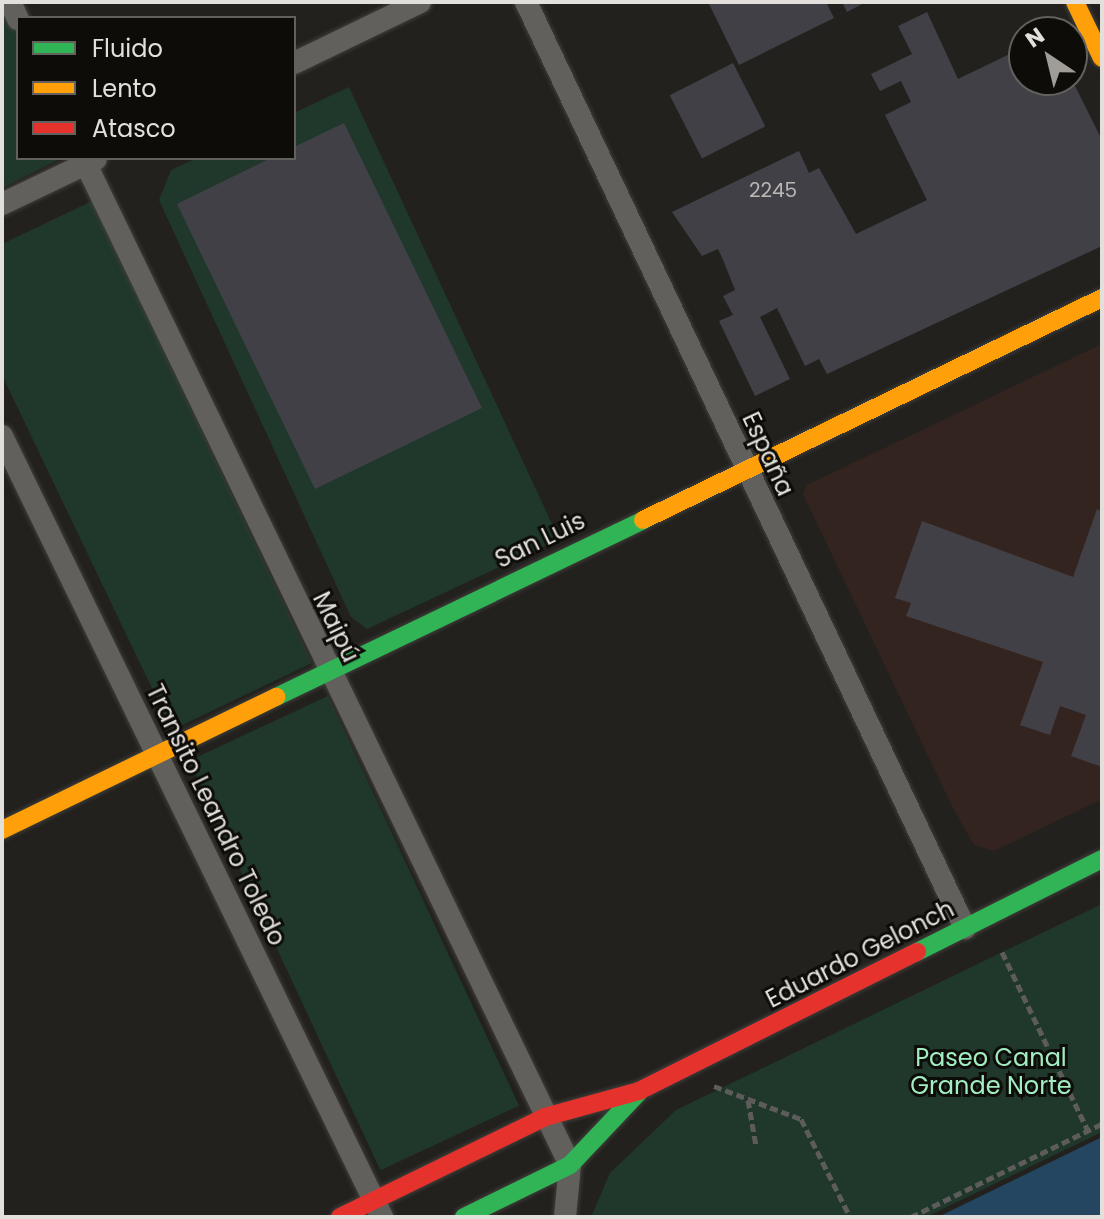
<!DOCTYPE html>
<html>
<head>
<meta charset="utf-8">
<style>
	body { margin:0 }
	#map { position:relative; width:1104px; height:1219px; overflow:hidden; background:#23211e; font-family:Poppins,sans-serif }
	div>[style] { position:absolute }
	.education>* { inset:0; background:#34241f }
	.green>* { inset:0; background:#20382b; transform-origin:0 0 }
	.water>* { inset:0; background:#244660 }
	.building>* { inset:0; background:#424047; transform-origin:0 0 }
	.path>* { height:5px; margin-top:-2.5px; transform-origin:0; background:repeating-linear-gradient(90deg,#5d5c5a 0 8px,transparent 0 12px) }
	.roads { filter:drop-shadow(0 0 2px #3f3e3a) drop-shadow(0 0 2px #3f3e3a) }
	.street>* { height:22px; margin:-11px; padding:0 11px; transform-origin:11px; border-radius:11px; background:#62605d }
	.fast>* { height:18px; margin:-9px; padding:0 9px; transform-origin:9px; border-radius:9px; background:#30b455 }
	.slow>* { height:18px; margin:-9px; padding:0 9px; transform-origin:9px; border-radius:9px; background:#ff9f0a }
	.jam>* { height:18px; margin:-9px; padding:0 9px; transform-origin:9px; border-radius:9px; background:#e5322d }
	span { translate:-50% -50%; white-space:nowrap; text-align:center; line-height:1.15; -webkit-text-stroke:6px #0d0c09; paint-order:stroke }
	.number-label { font-size:20px; color:#bbb8b6 }
	.number-label span { -webkit-text-stroke-width:0 }
	.street-label { font-size:24px; color:#e3e0db }
	.park-label { font-size:24px; color:#a2ecc1 }
	.frame { position:absolute; inset:0; border:4px solid #e3e0db; pointer-events:none }
	.legend { position:absolute; left:16px; top:16px; width:280px; height:144px; box-sizing:border-box; background:#0d0c09; border:2px solid #63615d; margin:0; padding:10px 14px; list-style:none; font-size:24px; color:#e3e0db }
	.legend li { display:flex; align-items:center; gap:16px; height:40px }
	.legend b { width:40px; border:2px solid #63615d }
	.north { position:absolute; left:1008px; top:16px; width:80px; height:80px; box-sizing:border-box; background:#0d0c09; border:2px solid #63615d; border-radius:50%; rotate:325deg; font-size:22px; font-weight:700; line-height:32px; text-align:center; color:#e3e0db }
	.north::after { content:''; display:block; margin:auto; width:28px; height:36px; background:#a09d99; clip-path:polygon(50% 0,100% 100%,50% 72%,0 100%) }
</style>
</head>
<body>
<div id="map">
	<div class="education">
		<div style="clip-path:polygon(1102px 344px,1102px 799px,994px 851px,974px 845px,952px 806px,803px 494px,807px 485px)"></div>
	</div>
	<div class="green">
		<div style="clip-path:polygon(2px 2px,18px 24px,18px 158px,62px 158px,2px 188px)"></div>
		<div style="clip-path:polygon(349px 87px,559px 539px,367px 629px,351px 617px,159px 200px,171px 170px,197px 158px,294px 158px,294px 113px)"></div>
		<div style="clip-path:polygon(92px 201px,312px 663px,172px 730px,2px 375px,2px 244px)"></div>
		<div style="left:328px;top:696px;width:452px;height:153px;rotate:65deg"></div>
		<div style="clip-path:polygon(1102px 904px,1102px 1132px,926px 1217px,591px 1217px,610px 1173px,676px 1110px)"></div>
	</div>
	<div class="water">
		<div style="clip-path:polygon(1102px 1137px,1102px 1217px,938px 1217px)"></div>
	</div>
	<div class="building">
		<div style="clip-path:polygon(708px 2px,826px 2px,834px 18px,739px 65px)"></div>
		<div style="clip-path:polygon(842px 2px,866px 2px,847px 12px)"></div>
		<div style="clip-path:polygon(927px 12px,958px 79px,1024px 47px,1024px 80px,1072px 80px,1102px 140px,1102px 246px,827px 374px,819px 359px,805px 366px,777px 308px,760px 317px,790px 379px,755px 396px,719px 321px,733px 315px,723px 296px,735px 290px,724px 262px,718px 249px,702px 256px,672px 212px,799px 151px,809px 173px,819px 168px,856px 234px,927px 200px,885px 115px,911px 102px,901px 81px,880px 91px,871px 74px,912px 54px,898px 26px)"></div>
		<div style="left:733px;top:63px;width:71px;height:71px;rotate:63deg"></div>
		<div style="clip-path:polygon(344px 123px,482px 408px,315px 489px,177px 204px,271px 158px,294px 158px,294px 147px)"></div>
		<div style="clip-path:polygon(1097px 509px,1102px 511px,1102px 767px,1071px 756px,1086px 715px,1060px 706px,1050px 735px,1020px 725px,1043px 662px,906px 616px,911px 603px,895px 598px,922px 521px,1073px 577px)"></div>
	</div>
	<div class="path">
		<div style="left:1002px;top:952px;width:199px;rotate:64.3deg"></div>
		<div style="left:714px;top:1086px;width:93px;rotate:20.8deg"></div>
		<div style="left:801px;top:1119px;width:110px;rotate:63.4deg"></div>
		<div style="left:748px;top:1100px;width:47px;rotate:80.1deg"></div>
		<div style="left:911px;top:1217px;width:212px;rotate:-26deg"></div>
	</div>
	<div class="roads">
		<div class="street">
			<div style="left:10px;top:2px;width:19px;rotate:65deg"></div>
			<div style="left:526px;top:2px;width:1025px;rotate:64.64deg"></div>
			<div style="left:294px;top:63px;width:140px;rotate:-25.8deg"></div>
			<div style="left:83px;top:158px;width:1119px;rotate:64.19deg"></div>
			<div style="left:570px;top:1165px;width:52px;rotate:95.5deg"></div>
			<div style="left:2px;top:204px;width:104px;rotate:-25.6deg"></div>
			<div style="left:2px;top:436px;width:869px;rotate:64.05deg"></div>
		</div>
		<div class="fast">
			<div style="left:276px;top:697px;width:407px;rotate:-25.7deg"></div>
			<div style="left:917px;top:952px;width:207px;rotate:-26.7deg"></div>
			<div style="left:464px;top:1217px;width:118px;rotate:-26.1deg"></div>
			<div style="left:570px;top:1165px;width:100px;rotate:-46.6deg"></div>
		</div>
		<div class="slow">
			<div style="left:1075px;top:2px;width:62px;rotate:64.3deg"></div>
			<div style="left:643px;top:520px;width:510px;rotate:-25.81deg"></div>
			<div style="left:2px;top:830px;width:305px;rotate:-25.9deg"></div>
		</div>
		<div class="jam">
			<div style="left:340px;top:1217px;width:228px;rotate:-26deg"></div>
			<div style="left:545px;top:1117px;width:98px;rotate:-15.5deg"></div>
			<div style="left:639px;top:1091px;width:311px;rotate:-26.6deg"></div>
		</div>
	</div>
	<div class="number-label">
		<span style="left:773px;top:190px">2245</span>
	</div>
	<div class="street-label">
		<span style="left:768px;top:454px;rotate:65deg">España</span>
		<span style="left:540px;top:540px;rotate:-26deg">San Luis</span>
		<span style="left:336px;top:627px;rotate:64deg">Maipú</span>
		<span style="left:216px;top:815px;rotate:64deg">Transito Leandro Toledo</span>
		<span style="left:860px;top:954px;rotate:-27deg">Eduardo Gelonch</span>
	</div>
	<div class="park-label">
		<span style="left:991px;top:1072px">Paseo Canal<br>Grande Norte</span>
	</div>
	<div class="frame"></div>
	<ul class="legend">
	<li><b style="height:10px;background:#30b455"></b>Fluido</li>
	<li><b style="height:10px;background:#ff9f0a"></b>Lento</li>
	<li><b style="height:10px;background:#e5322d"></b>Atasco</li>
	</ul>
	<div class="north">N</div>
</div>
</body>
</html>
